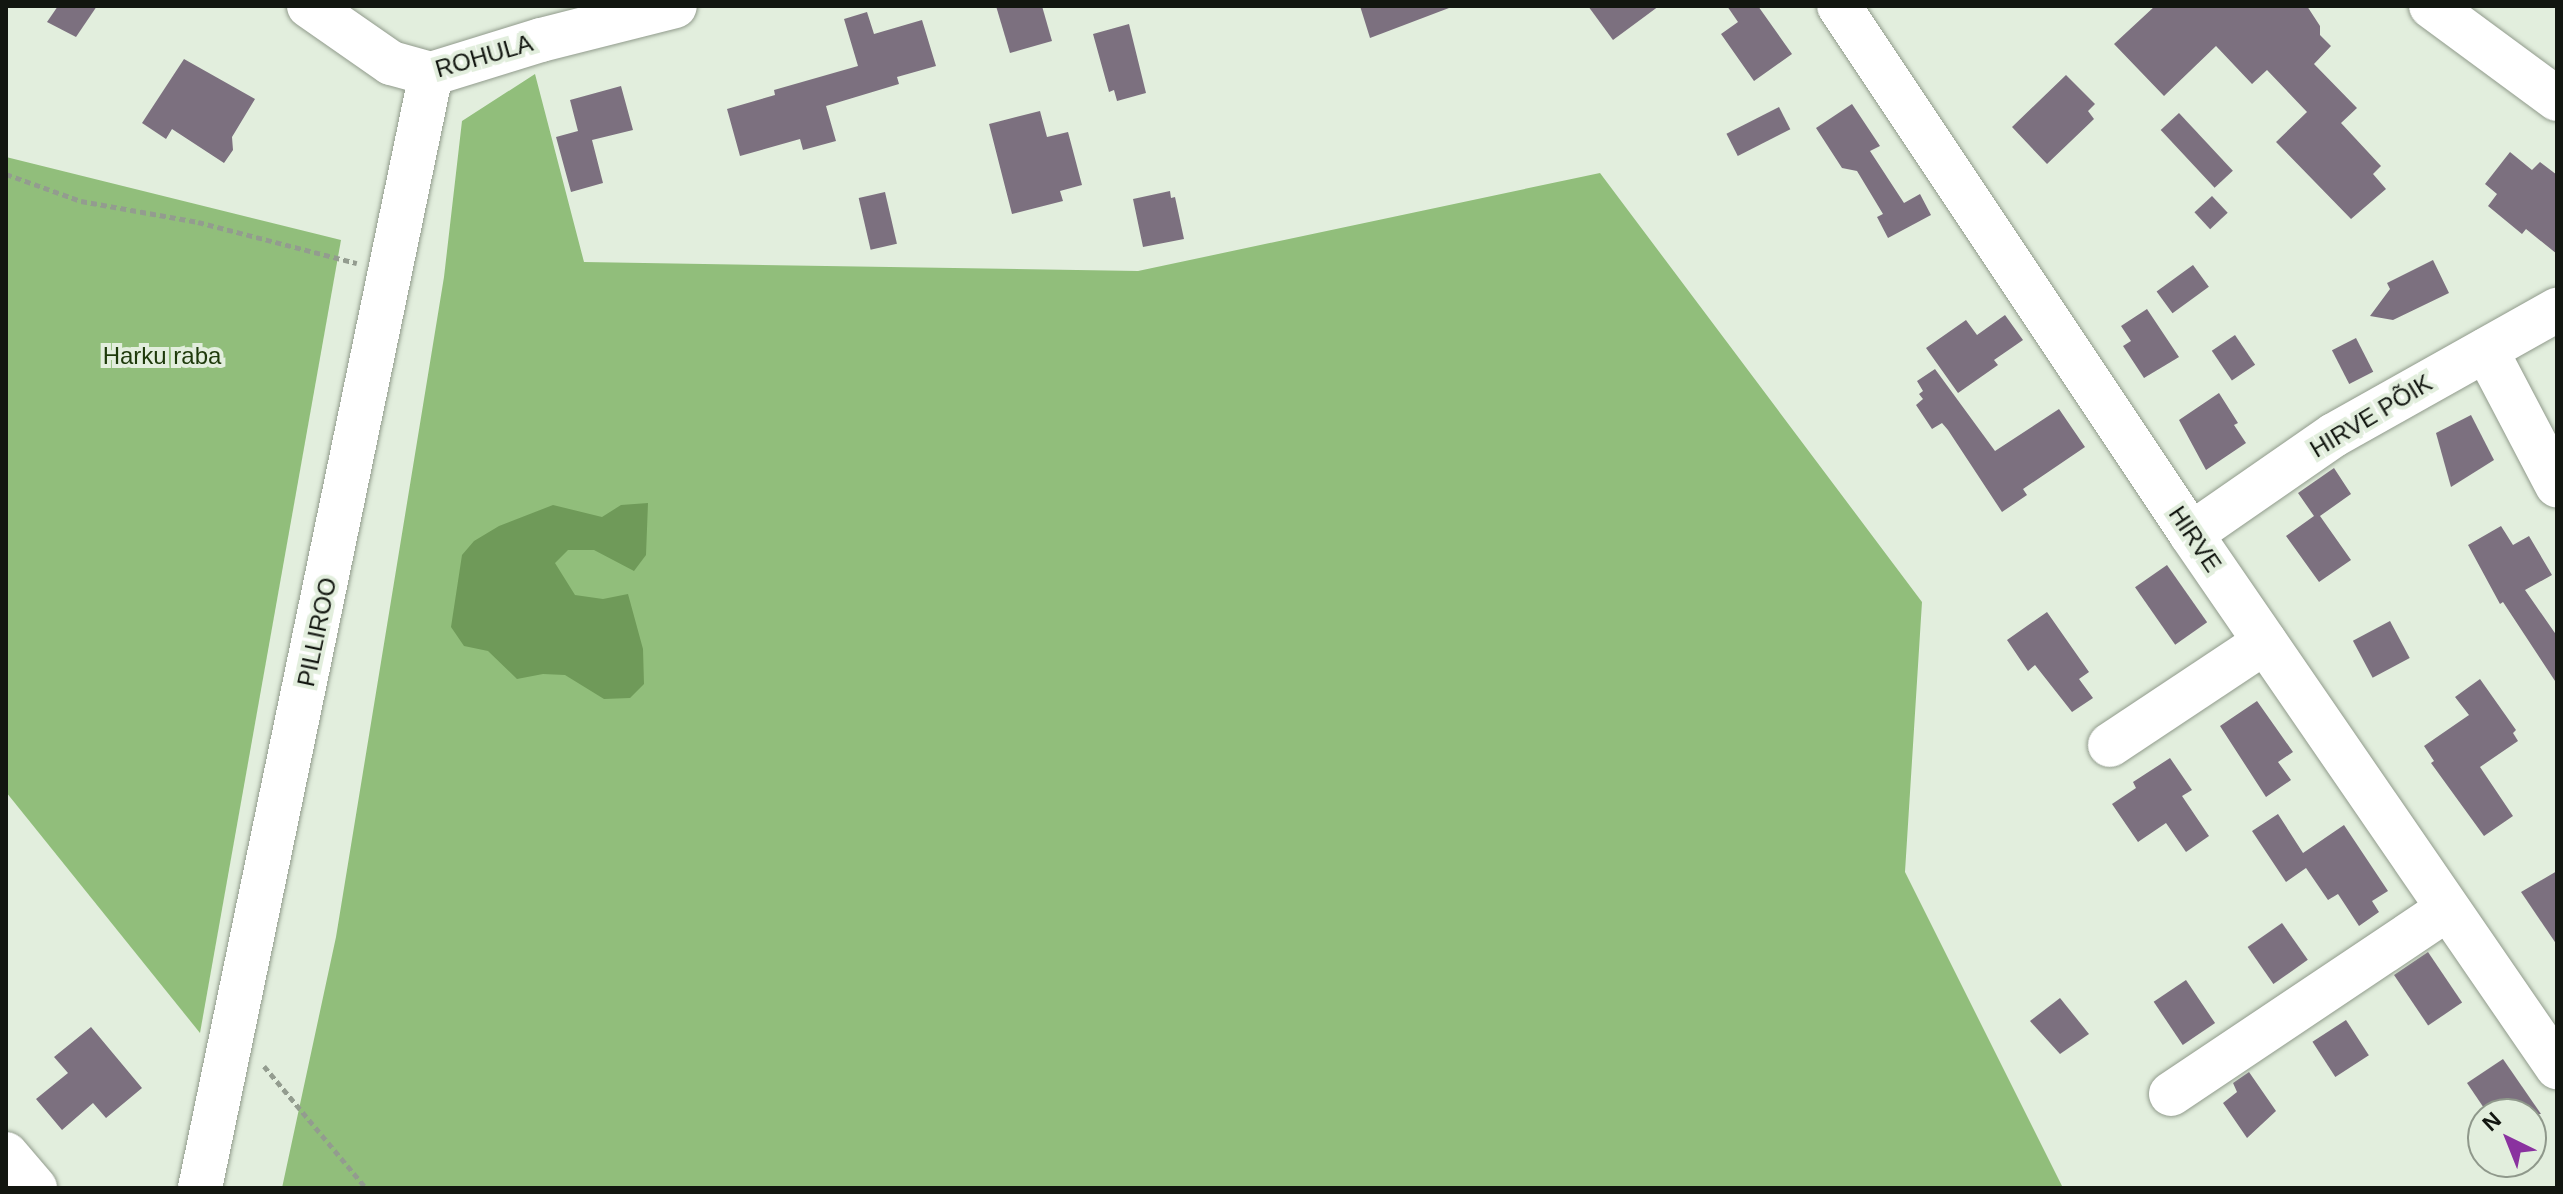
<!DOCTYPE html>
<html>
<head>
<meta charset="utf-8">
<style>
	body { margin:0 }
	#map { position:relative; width:2563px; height:1194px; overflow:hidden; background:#e2eedd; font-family:Helvetica,sans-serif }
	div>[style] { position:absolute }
	.forest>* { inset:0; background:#91be7b }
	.water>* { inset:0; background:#6f9a59 }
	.building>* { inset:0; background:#7c707f; transform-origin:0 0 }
	.path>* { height:5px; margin-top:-2.5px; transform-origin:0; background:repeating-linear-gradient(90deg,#939c8f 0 6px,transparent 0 10px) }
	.roads { filter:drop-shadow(0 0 2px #919b8c) drop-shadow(0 0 2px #919b8c) }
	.minor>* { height:44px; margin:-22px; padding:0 22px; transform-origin:22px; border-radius:22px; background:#fff }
	.major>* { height:44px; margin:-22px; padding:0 22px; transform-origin:22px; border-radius:22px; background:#fff }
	span { translate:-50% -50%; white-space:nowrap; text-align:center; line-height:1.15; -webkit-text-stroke:8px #e2eedd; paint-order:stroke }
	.street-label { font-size:24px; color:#121610 }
	.park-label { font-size:24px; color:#1e3a0b }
	.frame { position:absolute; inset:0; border:8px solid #121610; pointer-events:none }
	.north { position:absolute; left:2467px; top:1098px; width:80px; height:80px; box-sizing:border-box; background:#e2eedd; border:2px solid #8f988b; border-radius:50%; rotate:317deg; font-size:22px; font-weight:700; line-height:32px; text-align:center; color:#121610 }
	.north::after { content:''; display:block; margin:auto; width:28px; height:36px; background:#8a329f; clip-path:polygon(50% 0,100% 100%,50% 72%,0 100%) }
</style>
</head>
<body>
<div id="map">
	<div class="forest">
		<div style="clip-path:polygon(535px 74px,584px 262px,1138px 271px,1600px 173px,1922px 602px,1905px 872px,2063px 1188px,282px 1188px,336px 937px,444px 277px,462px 121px)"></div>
		<div style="clip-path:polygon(6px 157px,341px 240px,200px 1033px,6px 792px)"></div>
	</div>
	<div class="water">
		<div style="clip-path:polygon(648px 503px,646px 555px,634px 571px,594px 550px,568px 550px,555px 563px,575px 595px,603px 599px,628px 594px,643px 649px,644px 684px,630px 698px,604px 699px,565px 675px,543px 674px,517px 679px,488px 651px,464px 646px,451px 627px,462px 555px,474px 541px,499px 526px,553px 505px,602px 517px,621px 505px)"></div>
	</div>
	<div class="building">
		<div style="clip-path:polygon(58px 6px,97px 6px,76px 37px,47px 22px)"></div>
		<div style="clip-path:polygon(996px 6px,1042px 6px,1052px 41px,1010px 53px)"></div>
		<div style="clip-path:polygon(1360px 6px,1448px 6px,1449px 8px,1370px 38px)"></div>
		<div style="clip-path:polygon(1588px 6px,1659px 6px,1613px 40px)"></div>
		<div style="clip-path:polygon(1727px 6px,1758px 6px,1792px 54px,1754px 81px,1721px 34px,1738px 22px)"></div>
		<div style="clip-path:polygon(2155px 6px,2307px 6px,2320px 26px,2320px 35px,2331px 46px,2314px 64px,2357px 108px,2341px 123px,2381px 166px,2373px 174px,2386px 189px,2351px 219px,2276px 142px,2307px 112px,2267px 70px,2252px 84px,2216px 46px,2164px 96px,2114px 44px)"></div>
		<div style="clip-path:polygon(867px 12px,874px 34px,922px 20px,936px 66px,897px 77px,899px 84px,826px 106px,836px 141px,803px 150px,800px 139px,740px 156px,727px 109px,775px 95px,774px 90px,858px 66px,844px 19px)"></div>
		<div style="clip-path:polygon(1129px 24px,1146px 93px,1117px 101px,1114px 90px,1109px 92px,1093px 34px)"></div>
		<div style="clip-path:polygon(184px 59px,255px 99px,232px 137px,233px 150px,224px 163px,172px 129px,166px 139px,142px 123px)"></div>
		<div style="clip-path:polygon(2066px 75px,2095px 104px,2088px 111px,2094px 119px,2047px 164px,2012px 127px)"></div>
		<div style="clip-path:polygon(621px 86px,633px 130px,592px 140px,603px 183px,571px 192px,556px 137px,578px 131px,570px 100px)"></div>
		<div style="clip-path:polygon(1852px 104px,1880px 146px,1870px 151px,1904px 203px,1920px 194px,1931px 215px,1888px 238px,1877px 217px,1883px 214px,1857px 171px,1842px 168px,1816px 128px)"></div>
		<div style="left:1779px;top:107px;width:25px;height:59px;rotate:63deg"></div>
		<div style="clip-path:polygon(1040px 111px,1047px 137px,1068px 132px,1082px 185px,1060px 191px,1063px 201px,1012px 214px,989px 124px)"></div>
		<div style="left:2179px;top:113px;width:79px;height:25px;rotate:47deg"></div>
		<div style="clip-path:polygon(2510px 152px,2532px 170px,2540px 162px,2557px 175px,2557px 254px,2526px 229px,2522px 234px,2488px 206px,2497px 194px,2485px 184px)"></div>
		<div style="clip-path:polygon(1170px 191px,1171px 198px,1175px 197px,1184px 239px,1143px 247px,1133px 199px)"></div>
		<div style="left:885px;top:192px;width:53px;height:27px;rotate:77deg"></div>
		<div style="left:2212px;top:196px;width:23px;height:24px;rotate:47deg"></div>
		<div style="clip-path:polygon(2433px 260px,2449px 293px,2393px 320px,2370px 316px,2390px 289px,2387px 283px)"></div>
		<div style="left:2193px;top:265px;width:27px;height:45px;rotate:54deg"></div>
		<div style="clip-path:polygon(2147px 309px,2179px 357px,2144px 378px,2123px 346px,2131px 341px,2121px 326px)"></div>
		<div style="clip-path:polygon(2005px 315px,2023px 340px,1994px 360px,1998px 365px,1958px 393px,1926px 348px,1966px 320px,1977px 335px)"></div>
		<div style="left:2235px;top:335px;width:36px;height:28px;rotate:56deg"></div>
		<div style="left:2356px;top:338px;width:38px;height:27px;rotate:63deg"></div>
		<div style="clip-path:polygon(1935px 369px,1995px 451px,2059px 409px,2085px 447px,2023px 489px,2027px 495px,2002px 512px,1948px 430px,1942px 423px,1932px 429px,1916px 405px,1923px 399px,1919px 394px,1923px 391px,1917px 381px)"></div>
		<div style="clip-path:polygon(2219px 393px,2238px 423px,2234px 425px,2246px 443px,2206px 470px,2179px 420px)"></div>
		<div style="clip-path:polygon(2471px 415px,2494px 460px,2451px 487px,2436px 433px)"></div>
		<div style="clip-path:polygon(2334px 468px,2351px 494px,2320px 516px,2351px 560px,2319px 582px,2286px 536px,2314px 516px,2298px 493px)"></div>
		<div style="clip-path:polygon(2501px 526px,2513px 545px,2529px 536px,2552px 575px,2525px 590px,2557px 636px,2557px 684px,2503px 602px,2500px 604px,2468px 545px)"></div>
		<div style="left:2167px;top:565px;width:70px;height:39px;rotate:55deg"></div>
		<div style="clip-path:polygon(2047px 612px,2089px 672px,2079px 679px,2093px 698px,2072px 712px,2035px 665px,2028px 671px,2007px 640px)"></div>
		<div style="left:2390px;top:621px;width:42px;height:42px;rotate:62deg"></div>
		<div style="clip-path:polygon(2480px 679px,2516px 730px,2513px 733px,2518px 741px,2480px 767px,2513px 816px,2484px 836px,2431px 763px,2434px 761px,2424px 746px,2469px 715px,2455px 697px)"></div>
		<div style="clip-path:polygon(2257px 701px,2293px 752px,2278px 762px,2291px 780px,2266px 797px,2220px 726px)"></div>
		<div style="clip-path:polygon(2170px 758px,2192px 790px,2182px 796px,2209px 836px,2186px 852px,2166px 823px,2138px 842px,2112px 804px,2136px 788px,2133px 782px)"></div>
		<div style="clip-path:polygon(2278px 814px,2303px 853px,2344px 825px,2388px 891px,2372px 901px,2379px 912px,2359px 926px,2338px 894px,2328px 900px,2306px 868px,2286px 882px,2252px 831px)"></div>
		<div style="clip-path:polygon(2557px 871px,2557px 945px,2521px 892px)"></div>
		<div style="left:2282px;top:923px;width:45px;height:42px;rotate:55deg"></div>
		<div style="left:2428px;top:952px;width:61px;height:41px;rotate:56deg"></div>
		<div style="left:2186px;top:980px;width:52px;height:39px;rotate:56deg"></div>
		<div style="clip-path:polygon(2060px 998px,2089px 1034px,2060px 1054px,2030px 1021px)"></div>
		<div style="left:2346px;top:1020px;width:42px;height:40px;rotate:57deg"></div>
		<div style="clip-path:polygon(91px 1027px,142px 1088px,106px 1118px,93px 1103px,62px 1130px,36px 1099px,68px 1073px,54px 1057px)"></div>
		<div style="clip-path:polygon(2503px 1059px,2541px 1114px,2488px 1114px,2467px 1083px)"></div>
		<div style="clip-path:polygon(2249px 1072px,2276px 1111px,2247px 1138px,2223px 1103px,2237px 1092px,2233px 1083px)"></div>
	</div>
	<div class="path">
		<div style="left:6px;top:174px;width:80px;rotate:19.8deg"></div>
		<div style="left:81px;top:201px;width:119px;rotate:10.2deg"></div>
		<div style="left:198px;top:222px;width:164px;rotate:14.5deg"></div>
		<div style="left:264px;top:1066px;width:159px;rotate:50.1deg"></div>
	</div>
	<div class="roads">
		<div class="minor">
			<div style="left:309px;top:6px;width:100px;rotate:34.8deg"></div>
			<div style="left:391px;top:63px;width:41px;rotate:15.4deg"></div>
			<div style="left:431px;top:74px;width:115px;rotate:-17.2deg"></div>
			<div style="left:541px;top:40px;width:138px;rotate:-14.2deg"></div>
			<div style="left:1839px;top:6px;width:635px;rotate:56.31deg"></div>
			<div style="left:2191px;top:534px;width:647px;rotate:55.52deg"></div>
			<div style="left:2486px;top:350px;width:153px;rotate:62.3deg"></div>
			<div style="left:2191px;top:534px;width:174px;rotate:-34.7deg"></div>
			<div style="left:2334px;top:435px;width:256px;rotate:-29.3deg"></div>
			<div style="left:2110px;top:745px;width:186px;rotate:-33.6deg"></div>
			<div style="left:2171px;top:1094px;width:332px;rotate:-33.8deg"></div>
			<div style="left:6px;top:1154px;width:45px;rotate:49.5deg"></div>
			<div style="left:200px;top:1188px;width:1138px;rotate:-78.29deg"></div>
		</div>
		<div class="major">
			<div style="left:2431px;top:6px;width:157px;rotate:36.4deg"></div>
		</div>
	</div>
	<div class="street-label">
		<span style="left:484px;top:56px;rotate:-16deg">ROHULA</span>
		<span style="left:2371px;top:416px;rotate:-31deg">HIRVE PÕIK</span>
		<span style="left:2195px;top:539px;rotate:56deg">HIRVE</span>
		<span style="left:317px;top:632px;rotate:-78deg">PILLIROO</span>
	</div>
	<div class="park-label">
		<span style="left:162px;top:356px">Harku raba</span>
	</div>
	<div class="frame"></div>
	<div class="north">N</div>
</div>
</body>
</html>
